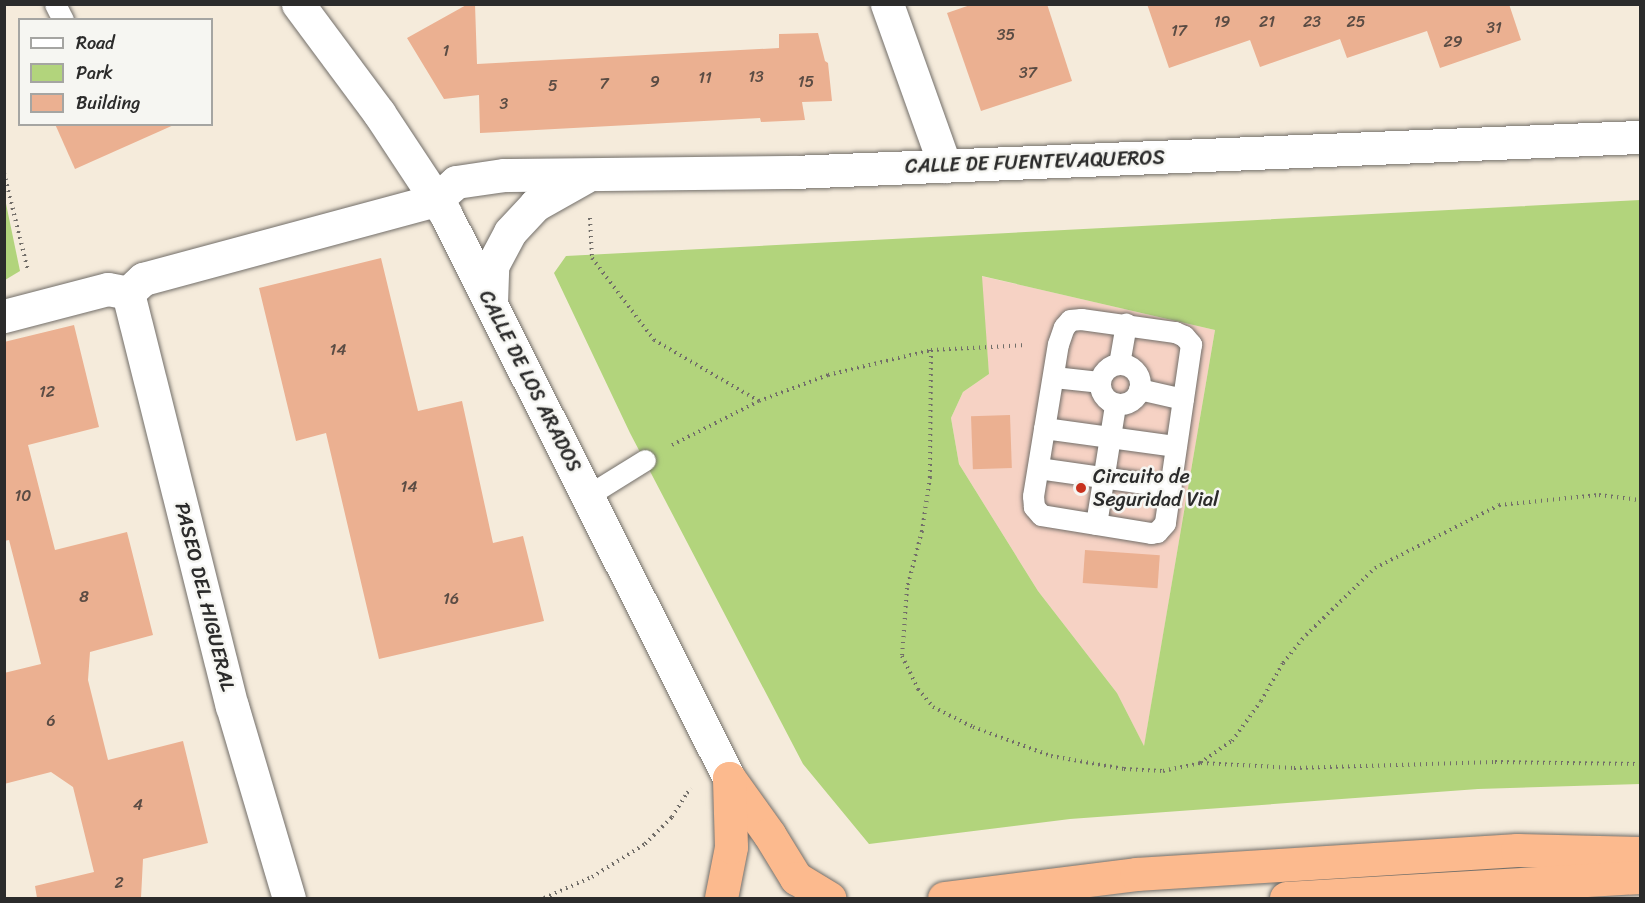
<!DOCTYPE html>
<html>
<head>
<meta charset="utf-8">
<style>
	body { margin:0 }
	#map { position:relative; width:1645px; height:903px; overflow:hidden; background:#f5ebdb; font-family:Sriracha,sans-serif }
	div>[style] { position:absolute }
	.built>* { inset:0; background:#f6d2c4 }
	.green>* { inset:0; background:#b2d47c }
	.building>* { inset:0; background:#ebb091; transform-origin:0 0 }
	.path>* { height:4px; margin-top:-2px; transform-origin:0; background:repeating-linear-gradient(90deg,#726e69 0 1.5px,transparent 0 6px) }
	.roads { filter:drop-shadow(0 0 2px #726e69) drop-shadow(0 0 2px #726e69) }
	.service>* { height:21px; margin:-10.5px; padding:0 10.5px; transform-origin:10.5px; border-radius:10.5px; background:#fff }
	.service>.ring { margin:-10.5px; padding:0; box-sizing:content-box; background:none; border:21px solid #fff; border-radius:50% }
	.minor>* { height:33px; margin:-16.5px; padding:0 16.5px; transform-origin:16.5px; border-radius:16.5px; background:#fff }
	.tertiary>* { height:33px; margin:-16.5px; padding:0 16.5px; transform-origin:16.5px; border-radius:16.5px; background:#fff }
	.motorway>* { height:33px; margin:-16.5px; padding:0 16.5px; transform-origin:16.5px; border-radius:16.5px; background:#fcba8e }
	.dots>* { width:16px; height:16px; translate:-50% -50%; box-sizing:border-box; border:3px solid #f6f6f2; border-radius:50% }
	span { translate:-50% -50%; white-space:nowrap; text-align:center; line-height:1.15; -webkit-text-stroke:5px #f6f6f2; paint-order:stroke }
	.number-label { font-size:16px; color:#5b4c44 }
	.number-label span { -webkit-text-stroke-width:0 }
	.street-label { font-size:20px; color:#2b2b2b }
	.poi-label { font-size:20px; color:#2b2b2b }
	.left { translate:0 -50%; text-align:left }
	.frame { position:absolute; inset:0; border:6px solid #2b2b2b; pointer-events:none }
	.legend { position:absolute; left:18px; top:18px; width:195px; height:108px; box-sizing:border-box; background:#f6f6f2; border:2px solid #a5a5a2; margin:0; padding:8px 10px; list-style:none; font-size:18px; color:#2b2b2b }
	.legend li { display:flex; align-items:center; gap:12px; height:30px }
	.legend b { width:30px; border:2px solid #a5a5a2 }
</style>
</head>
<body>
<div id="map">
	<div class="built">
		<div style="clip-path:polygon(981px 276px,1215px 330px,1144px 747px,1117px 693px,1038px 591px,959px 464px,951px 418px,963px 392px,989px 374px)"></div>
	</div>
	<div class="green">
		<div style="clip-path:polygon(4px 194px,20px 271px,5px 280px,4px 280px)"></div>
		<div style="clip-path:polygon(evenodd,1640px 200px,1640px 784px,1478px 789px,1070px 819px,869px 844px,803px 764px,630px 433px,554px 273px,566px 256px,1640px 200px,982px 276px,1215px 330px,1144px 746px,1117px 693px,1038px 591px,959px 464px,951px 418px,963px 392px,989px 374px,982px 276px)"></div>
	</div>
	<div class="building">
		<div style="clip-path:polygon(468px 4px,475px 4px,477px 64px,779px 48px,779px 34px,818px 33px,825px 61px,828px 63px,832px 101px,802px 102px,805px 120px,761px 122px,760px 118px,480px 133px,479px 95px,444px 99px,407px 38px)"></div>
		<div style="clip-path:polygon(973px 4px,1047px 4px,1072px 81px,981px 111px,947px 13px)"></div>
		<div style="clip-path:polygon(1147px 4px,1509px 4px,1521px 40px,1440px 68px,1427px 31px,1347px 58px,1340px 39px,1260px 67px,1250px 40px,1169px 68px)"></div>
		<div style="clip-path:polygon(55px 124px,176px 124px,75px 169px)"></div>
		<div style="clip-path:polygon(381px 258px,418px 411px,462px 401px,493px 543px,523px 536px,544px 621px,379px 659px,326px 433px,296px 441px,259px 288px)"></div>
		<div style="clip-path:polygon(74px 325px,99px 427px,28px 445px,55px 550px,127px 532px,153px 635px,90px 652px,88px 680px,108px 760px,183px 741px,208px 843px,143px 859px,141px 898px,37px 898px,35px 886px,94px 872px,73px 787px,51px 772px,4px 784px,4px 673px,41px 664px,9px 540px,4px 541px,4px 342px)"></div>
		<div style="left:1010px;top:415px;width:53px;height:39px;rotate:88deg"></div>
		<div style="left:1085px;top:550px;width:75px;height:33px;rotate:4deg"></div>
	</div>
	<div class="path">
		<div style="left:4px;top:173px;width:101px;rotate:76.2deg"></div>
		<div style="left:590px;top:218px;width:40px;rotate:87.1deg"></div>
		<div style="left:592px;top:258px;width:103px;rotate:52.9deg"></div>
		<div style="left:654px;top:340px;width:121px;rotate:30.2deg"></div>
		<div style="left:931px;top:350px;width:127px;rotate:90.5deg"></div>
		<div style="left:930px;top:477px;width:55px;rotate:98.4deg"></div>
		<div style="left:922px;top:531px;width:59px;rotate:104.7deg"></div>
		<div style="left:907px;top:588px;width:68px;rotate:94.2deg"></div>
		<div style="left:902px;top:656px;width:37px;rotate:64deg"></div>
		<div style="left:918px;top:689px;width:23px;rotate:50deg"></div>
		<div style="left:933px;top:707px;width:45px;rotate:26.6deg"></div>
		<div style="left:973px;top:727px;width:83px;rotate:20.4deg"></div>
		<div style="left:1051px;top:756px;width:74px;rotate:10.1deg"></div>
		<div style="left:1124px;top:769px;width:39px;rotate:3deg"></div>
		<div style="left:1163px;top:771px;width:38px;rotate:-12deg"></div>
		<div style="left:1200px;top:763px;width:39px;rotate:-35deg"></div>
		<div style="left:1232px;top:741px;width:49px;rotate:-54.1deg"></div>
		<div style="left:1261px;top:701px;width:44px;rotate:-59.9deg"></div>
		<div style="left:1283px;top:663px;width:36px;rotate:-51deg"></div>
		<div style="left:1306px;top:635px;width:96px;rotate:-44.2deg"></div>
		<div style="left:1375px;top:568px;width:139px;rotate:-26.9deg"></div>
		<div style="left:1499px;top:505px;width:100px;rotate:-5.7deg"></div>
		<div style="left:1599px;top:495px;width:41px;rotate:7deg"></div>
		<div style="left:672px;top:445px;width:97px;rotate:-26.8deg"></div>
		<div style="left:759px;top:401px;width:74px;rotate:-20.6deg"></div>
		<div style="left:828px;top:375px;width:106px;rotate:-13.6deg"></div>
		<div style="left:931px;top:350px;width:96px;rotate:-3deg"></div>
		<div style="left:1201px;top:763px;width:93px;rotate:3.1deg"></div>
		<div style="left:1294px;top:768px;width:201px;rotate:-1.7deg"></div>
		<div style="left:1495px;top:762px;width:145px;rotate:0.8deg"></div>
		<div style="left:544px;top:898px;width:52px;rotate:-23.6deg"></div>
		<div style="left:592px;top:877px;width:62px;rotate:-31.9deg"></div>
		<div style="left:645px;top:844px;width:38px;rotate:-45deg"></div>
		<div style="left:672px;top:817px;width:28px;rotate:-58deg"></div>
		<div style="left:687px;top:793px;width:6px;rotate:-39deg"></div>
	</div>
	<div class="roads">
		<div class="service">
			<div style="left:55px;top:4px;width:18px;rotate:63deg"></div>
			<div style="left:1081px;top:319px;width:95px;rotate:7.9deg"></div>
			<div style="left:1175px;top:332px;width:10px;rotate:24deg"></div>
			<div style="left:1184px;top:336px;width:11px;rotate:49deg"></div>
			<div style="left:1191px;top:344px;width:181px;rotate:98.3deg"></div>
			<div style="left:1165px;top:523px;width:12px;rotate:132deg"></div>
			<div style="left:1157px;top:532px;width:6px;rotate:171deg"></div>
			<div style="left:1151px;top:533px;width:111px;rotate:-170.7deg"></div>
			<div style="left:1041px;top:515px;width:11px;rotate:-131deg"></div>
			<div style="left:1034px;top:507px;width:11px;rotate:-95deg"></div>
			<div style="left:1033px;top:496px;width:154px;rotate:-80.7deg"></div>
			<div style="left:1058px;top:344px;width:18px;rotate:-71deg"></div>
			<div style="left:1064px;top:327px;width:9px;rotate:-49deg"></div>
			<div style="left:1070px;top:320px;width:11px;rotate:-5deg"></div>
			<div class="ring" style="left:1100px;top:364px;width:19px;height:19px"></div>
			<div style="left:1119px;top:364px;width:41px;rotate:-80.1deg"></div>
			<div style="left:1054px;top:377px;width:45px;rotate:6.3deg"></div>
			<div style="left:1139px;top:389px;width:45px;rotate:12.8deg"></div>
			<div style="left:1044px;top:428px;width:133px;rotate:7.8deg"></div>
			<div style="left:1038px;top:468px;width:134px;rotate:8.1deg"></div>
			<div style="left:587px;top:496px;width:68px;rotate:-31.8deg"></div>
			<div style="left:1096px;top:524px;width:121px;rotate:-80.9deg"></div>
		</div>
		<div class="minor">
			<div style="left:887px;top:4px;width:172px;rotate:70.3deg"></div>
			<div style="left:128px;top:293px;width:21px;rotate:-43deg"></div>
			<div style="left:143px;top:279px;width:303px;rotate:-15.1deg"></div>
			<div style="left:436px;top:200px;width:27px;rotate:-42deg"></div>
			<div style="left:456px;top:182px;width:49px;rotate:-8.3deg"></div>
			<div style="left:504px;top:175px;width:289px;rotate:-0.6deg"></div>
			<div style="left:793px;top:172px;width:848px;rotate:-2.37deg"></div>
			<div style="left:491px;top:303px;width:37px;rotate:-88deg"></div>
			<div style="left:492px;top:266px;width:38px;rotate:-62deg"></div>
			<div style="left:510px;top:232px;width:37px;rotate:-47deg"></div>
			<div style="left:535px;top:205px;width:57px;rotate:-29.2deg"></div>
			<div style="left:4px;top:316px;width:107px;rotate:-14.6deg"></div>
			<div style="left:108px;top:289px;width:20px;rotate:11deg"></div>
			<div style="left:128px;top:293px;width:426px;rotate:75.9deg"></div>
			<div style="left:232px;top:706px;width:200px;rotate:73.5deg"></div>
		</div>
		<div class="tertiary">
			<div style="left:298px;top:4px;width:136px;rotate:53.4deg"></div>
			<div style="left:379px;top:113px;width:120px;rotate:56.6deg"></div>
			<div style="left:445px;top:213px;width:632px;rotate:63.31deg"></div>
		</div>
		<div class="motorway">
			<div style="left:729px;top:778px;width:69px;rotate:54.5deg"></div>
			<div style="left:769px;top:834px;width:52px;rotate:58.5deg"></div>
			<div style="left:796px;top:878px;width:39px;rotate:31deg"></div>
			<div style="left:721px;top:898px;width:52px;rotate:-78.9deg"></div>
			<div style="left:731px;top:847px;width:69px;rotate:-91.7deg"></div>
			<div style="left:944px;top:898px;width:193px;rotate:-7.1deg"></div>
			<div style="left:1136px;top:874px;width:382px;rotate:-3.6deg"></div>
			<div style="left:1517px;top:850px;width:123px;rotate:1.4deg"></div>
			<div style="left:1286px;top:898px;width:355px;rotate:-3.4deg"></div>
		</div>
	</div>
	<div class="dots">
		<div style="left:1081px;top:488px;background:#c8321e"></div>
	</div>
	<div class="number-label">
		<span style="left:1222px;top:22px">19</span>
		<span style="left:1267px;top:22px">21</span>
		<span style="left:1312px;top:22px">23</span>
		<span style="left:1356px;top:22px">25</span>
		<span style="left:1494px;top:28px">31</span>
		<span style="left:1179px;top:31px">17</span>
		<span style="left:1006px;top:35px">35</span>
		<span style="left:1453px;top:42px">29</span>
		<span style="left:446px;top:51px">1</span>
		<span style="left:1028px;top:73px">37</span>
		<span style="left:756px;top:77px">13</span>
		<span style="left:705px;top:78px">11</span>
		<span style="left:655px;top:82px">9</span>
		<span style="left:806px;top:82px">15</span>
		<span style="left:604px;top:84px">7</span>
		<span style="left:553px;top:86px">5</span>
		<span style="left:504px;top:104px">3</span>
		<span style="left:338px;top:350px">14</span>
		<span style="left:47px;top:392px">12</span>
		<span style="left:409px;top:487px">14</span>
		<span style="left:23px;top:496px">10</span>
		<span style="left:84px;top:597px">8</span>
		<span style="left:451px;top:599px">16</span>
		<span style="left:51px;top:721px">6</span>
		<span style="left:138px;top:805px">4</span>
		<span style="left:119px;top:883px">2</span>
	</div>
	<div class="street-label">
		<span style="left:1035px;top:162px;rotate:-2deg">CALLE DE FUENTEVAQUEROS</span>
		<span style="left:530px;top:381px;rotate:63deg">CALLE DE LOS ARADOS</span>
		<span style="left:205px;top:597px;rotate:76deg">PASEO DEL HIGUERAL</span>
	</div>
	<div class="poi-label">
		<span class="left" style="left:1093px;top:488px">Circuito de<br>Seguridad Vial</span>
	</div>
	<div class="frame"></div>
	<ul class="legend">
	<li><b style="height:8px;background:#fff"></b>Road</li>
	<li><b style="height:16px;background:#b2d47c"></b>Park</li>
	<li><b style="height:16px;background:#ebb091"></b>Building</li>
	</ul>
</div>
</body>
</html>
